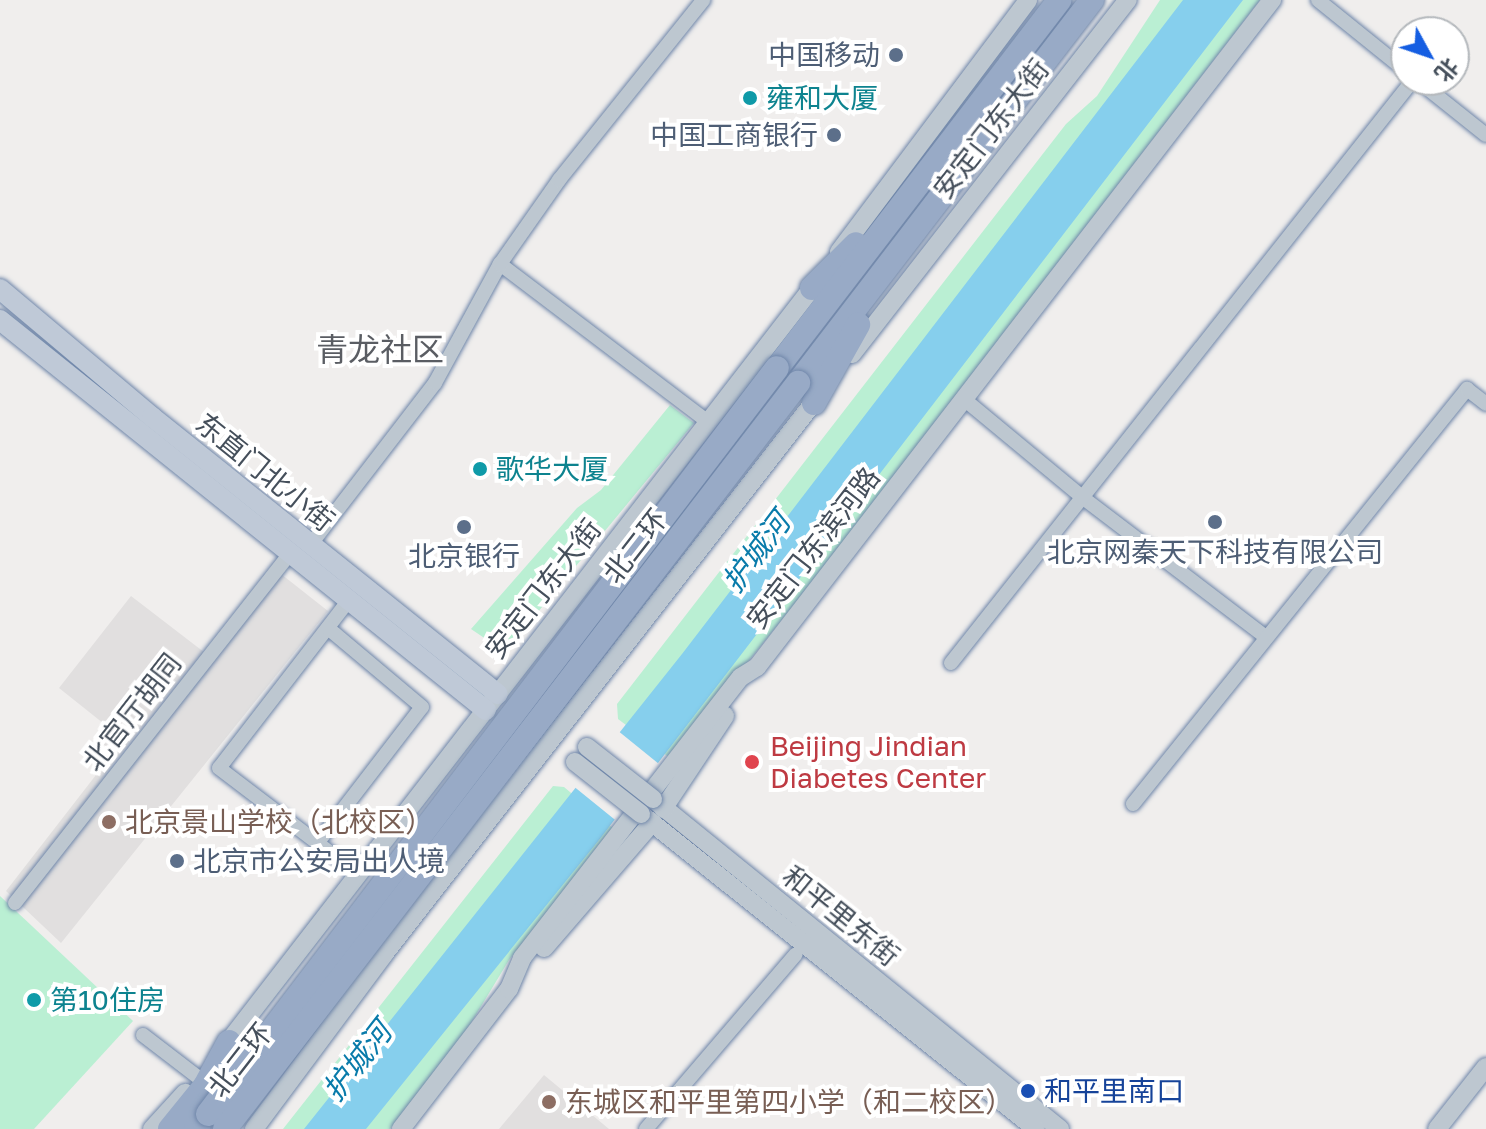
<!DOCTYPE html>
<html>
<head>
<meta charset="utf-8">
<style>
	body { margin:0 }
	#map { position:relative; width:1486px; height:1129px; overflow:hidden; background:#f0eeed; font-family:"Golos Text","Noto Sans SC",sans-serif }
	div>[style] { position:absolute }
	.education>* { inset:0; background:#e1dfdf }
	.green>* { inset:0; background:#baefd3 }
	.water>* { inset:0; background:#86cfed }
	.pier>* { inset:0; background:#f0eeed; transform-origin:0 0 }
	.roads { filter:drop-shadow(0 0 2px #6f86a9) drop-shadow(0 0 2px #6f86a9) }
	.minor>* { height:14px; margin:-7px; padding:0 7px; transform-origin:7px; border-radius:7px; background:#bdc7d0 }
	.tertiary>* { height:18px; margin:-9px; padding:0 9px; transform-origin:9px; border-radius:9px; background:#bdc7d0 }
	.secondary>* { height:20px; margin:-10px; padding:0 10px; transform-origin:10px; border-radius:10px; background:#bfc9d7 }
	.trunk>* { height:24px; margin:-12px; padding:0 12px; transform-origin:12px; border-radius:12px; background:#98aac6 }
	.bridges { filter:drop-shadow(0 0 2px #6f86a9) drop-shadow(0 0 2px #6f86a9) }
	.tertiary-bridge>* { height:18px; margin:-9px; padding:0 9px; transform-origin:9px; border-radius:9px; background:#bdc7d0 }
	.trunk-bridge>* { height:24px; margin:-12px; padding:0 12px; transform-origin:12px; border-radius:12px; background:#98aac6 }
	.dots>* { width:22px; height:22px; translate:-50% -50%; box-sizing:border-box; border:4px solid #fff; border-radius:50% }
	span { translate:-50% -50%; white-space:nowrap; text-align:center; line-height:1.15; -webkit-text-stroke:8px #fff; paint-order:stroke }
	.service-label { font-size:28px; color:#4e5e75 }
	.right { translate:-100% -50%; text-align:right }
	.left { translate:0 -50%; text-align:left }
	.culture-label { font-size:28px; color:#0d838f }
	.street-label { font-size:28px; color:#454f5b }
	.health-label { font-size:28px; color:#be3a42 }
	.education-label { font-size:28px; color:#785e54 }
	.transit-label { font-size:28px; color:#164399 }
	.water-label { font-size:30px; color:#097baa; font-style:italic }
	.quarter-label { font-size:32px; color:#5a5d63 }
	.north { position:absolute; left:1390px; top:16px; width:80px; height:80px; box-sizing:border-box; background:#fff; border:2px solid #b5b9bd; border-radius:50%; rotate:130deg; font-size:22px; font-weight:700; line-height:32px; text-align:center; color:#454f5b }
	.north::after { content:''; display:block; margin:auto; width:28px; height:36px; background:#155ee2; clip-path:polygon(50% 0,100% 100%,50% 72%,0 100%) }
</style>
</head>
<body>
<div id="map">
	<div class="education">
		<div style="clip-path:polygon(281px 574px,328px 611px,61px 943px,6px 891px,113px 753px,103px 744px,113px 731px,59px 688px,131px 596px,213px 659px)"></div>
		<div style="clip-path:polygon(544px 1075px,609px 1129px,499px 1129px)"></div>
	</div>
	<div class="green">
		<div style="clip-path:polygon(1160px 0,1260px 0,806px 590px,670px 758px,618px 719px,617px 704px,1066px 124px,1097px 96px)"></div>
		<div style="clip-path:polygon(670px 405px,694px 423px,505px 652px,471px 629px,577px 508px,601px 490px)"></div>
		<div style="clip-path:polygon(553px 786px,564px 787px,614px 829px,509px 960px,468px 1028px,390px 1129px,283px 1129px)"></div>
		<div style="clip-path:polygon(0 896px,133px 1021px,34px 1129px,0 1129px)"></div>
	</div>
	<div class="water">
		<div style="clip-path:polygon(1183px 0,1243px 0,599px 840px,366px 1129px,304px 1129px,682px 654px)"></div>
	</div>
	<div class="pier">
		<div style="left:617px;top:730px;width:58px;height:71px;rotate:39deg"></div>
	</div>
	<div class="roads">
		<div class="minor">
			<div style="left:1318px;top:0;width:113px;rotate:38.9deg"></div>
			<div style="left:1417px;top:80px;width:88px;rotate:38.6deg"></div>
			<div style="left:500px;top:264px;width:261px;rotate:37.2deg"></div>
			<div style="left:964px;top:399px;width:153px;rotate:39.7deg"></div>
			<div style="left:1082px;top:497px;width:231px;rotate:37.3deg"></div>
			<div style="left:311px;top:544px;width:203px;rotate:-52.4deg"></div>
			<div style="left:435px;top:383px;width:136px;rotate:-61.4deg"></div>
			<div style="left:500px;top:264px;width:103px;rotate:-54.9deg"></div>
			<div style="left:559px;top:180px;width:231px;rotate:-51.3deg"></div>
			<div style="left:349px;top:600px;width:212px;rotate:127.7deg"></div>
			<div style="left:219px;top:768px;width:175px;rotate:37.3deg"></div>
			<div style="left:951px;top:663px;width:744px;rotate:-51.6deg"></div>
			<div style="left:1133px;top:804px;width:533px;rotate:-51.17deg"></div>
			<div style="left:1467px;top:389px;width:24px;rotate:38deg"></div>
			<div style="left:318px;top:842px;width:170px;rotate:-52.4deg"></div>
			<div style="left:422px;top:707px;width:123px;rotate:-140deg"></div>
			<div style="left:15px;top:903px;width:445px;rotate:-51.8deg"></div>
			<div style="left:143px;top:1035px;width:71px;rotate:37.5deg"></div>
			<div style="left:646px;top:1129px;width:230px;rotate:-49.4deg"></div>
		</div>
		<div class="tertiary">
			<div style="left:839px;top:252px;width:315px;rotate:-53.1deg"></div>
			<div style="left:852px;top:354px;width:449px;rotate:-52.1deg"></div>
			<div style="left:653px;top:799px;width:524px;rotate:39.04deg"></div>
			<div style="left:663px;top:809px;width:112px;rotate:-56.3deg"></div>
			<div style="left:641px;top:814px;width:505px;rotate:38.57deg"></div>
			<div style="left:544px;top:948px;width:165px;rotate:-49.2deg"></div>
			<div style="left:223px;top:1049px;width:974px;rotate:-52.26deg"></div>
			<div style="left:152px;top:1129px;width:49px;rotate:-47.5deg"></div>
			<div style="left:254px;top:1129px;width:219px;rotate:-53.3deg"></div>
			<div style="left:385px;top:953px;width:710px;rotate:-52.1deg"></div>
			<div style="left:401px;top:1129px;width:177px;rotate:-52.4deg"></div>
			<div style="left:509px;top:989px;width:34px;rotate:-67deg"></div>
			<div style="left:522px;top:958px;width:356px;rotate:-52.1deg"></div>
			<div style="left:741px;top:677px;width:19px;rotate:-32deg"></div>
			<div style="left:757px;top:667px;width:843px;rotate:-52.33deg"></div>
			<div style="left:1437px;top:1129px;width:79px;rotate:-51.7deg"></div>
		</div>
		<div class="secondary">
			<div style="left:0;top:289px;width:199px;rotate:40.1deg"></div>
			<div style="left:152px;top:417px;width:443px;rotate:38.7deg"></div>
			<div style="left:0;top:320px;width:623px;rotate:38.75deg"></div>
		</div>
		<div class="trunk">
			<div style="left:812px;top:288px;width:62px;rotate:-45deg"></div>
			<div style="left:777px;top:368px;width:464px;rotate:-52.5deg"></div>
			<div style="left:798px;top:383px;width:483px;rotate:-52.5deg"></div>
			<div style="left:814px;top:403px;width:90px;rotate:-60.6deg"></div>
			<div style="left:170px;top:1129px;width:55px;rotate:-50.9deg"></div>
			<div style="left:205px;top:1086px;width:50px;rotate:-61.4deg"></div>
			<div style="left:196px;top:1129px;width:4px;rotate:-45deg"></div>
		</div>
	</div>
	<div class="bridges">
		<div class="tertiary-bridge">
			<div style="left:587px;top:747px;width:84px;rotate:38.2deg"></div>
			<div style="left:575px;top:762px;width:84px;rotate:38.2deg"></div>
		</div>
		<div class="trunk-bridge">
			<div style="left:208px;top:1114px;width:938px;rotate:-52.67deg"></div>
			<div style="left:225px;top:1129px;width:941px;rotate:-52.47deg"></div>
		</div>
	</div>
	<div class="dots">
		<div style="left:896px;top:55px;background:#5c6f8a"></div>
		<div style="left:750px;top:98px;background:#0f9aa8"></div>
		<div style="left:834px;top:135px;background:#5c6f8a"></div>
		<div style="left:480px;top:469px;background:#0f9aa8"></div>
		<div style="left:1215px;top:522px;background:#5c6f8a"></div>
		<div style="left:464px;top:527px;background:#5c6f8a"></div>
		<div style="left:752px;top:762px;background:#e0444e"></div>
		<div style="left:109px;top:822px;background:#8d6e63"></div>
		<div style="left:177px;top:861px;background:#5c6f8a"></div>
		<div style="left:34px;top:1000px;background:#0f9aa8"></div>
		<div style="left:1028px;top:1091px;background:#1a4fb4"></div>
		<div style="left:549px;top:1102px;background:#8d6e63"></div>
	</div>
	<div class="service-label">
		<span class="right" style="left:880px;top:55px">中国移动</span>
		<span class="right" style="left:818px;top:135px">中国工商银行</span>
		<span style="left:1215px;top:552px">北京网秦天下科技有限公司</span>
		<span style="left:464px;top:556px">北京银行</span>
		<span class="left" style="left:193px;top:861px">北京市公安局出人境</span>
	</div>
	<div class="culture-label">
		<span class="left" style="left:766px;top:98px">雍和大厦</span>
		<span class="left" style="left:496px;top:469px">歌华大厦</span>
		<span class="left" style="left:50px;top:1000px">第10住房</span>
	</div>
	<div class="street-label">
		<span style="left:991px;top:129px;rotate:-52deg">安定门东大街</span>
		<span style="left:265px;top:472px;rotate:39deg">东直门北小街</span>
		<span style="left:635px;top:546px;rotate:-52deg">北二环</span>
		<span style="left:813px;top:548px;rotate:-52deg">安定门东滨河路</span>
		<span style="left:543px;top:589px;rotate:-52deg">安定门东大街</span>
		<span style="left:132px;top:712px;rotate:-52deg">北官厅胡同</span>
		<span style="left:841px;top:916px;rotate:39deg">和平里东街</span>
		<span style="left:240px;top:1060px;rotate:-52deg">北二环</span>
	</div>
	<div class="health-label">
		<span class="left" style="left:770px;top:762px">Beijing Jindian<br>Diabetes Center</span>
	</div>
	<div class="education-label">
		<span class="left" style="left:125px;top:822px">北京景山学校（北校区）</span>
		<span class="left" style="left:565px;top:1102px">东城区和平里第四小学（和二校区）</span>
	</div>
	<div class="transit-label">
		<span class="left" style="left:1044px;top:1091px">和平里南口</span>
	</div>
	<div class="water-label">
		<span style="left:756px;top:552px;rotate:-53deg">护城河</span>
		<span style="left:357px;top:1061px;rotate:-52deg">护城河</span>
	</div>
	<div class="quarter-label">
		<span style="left:380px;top:349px">青龙社区</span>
	</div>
	<div class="north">北</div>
</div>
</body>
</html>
